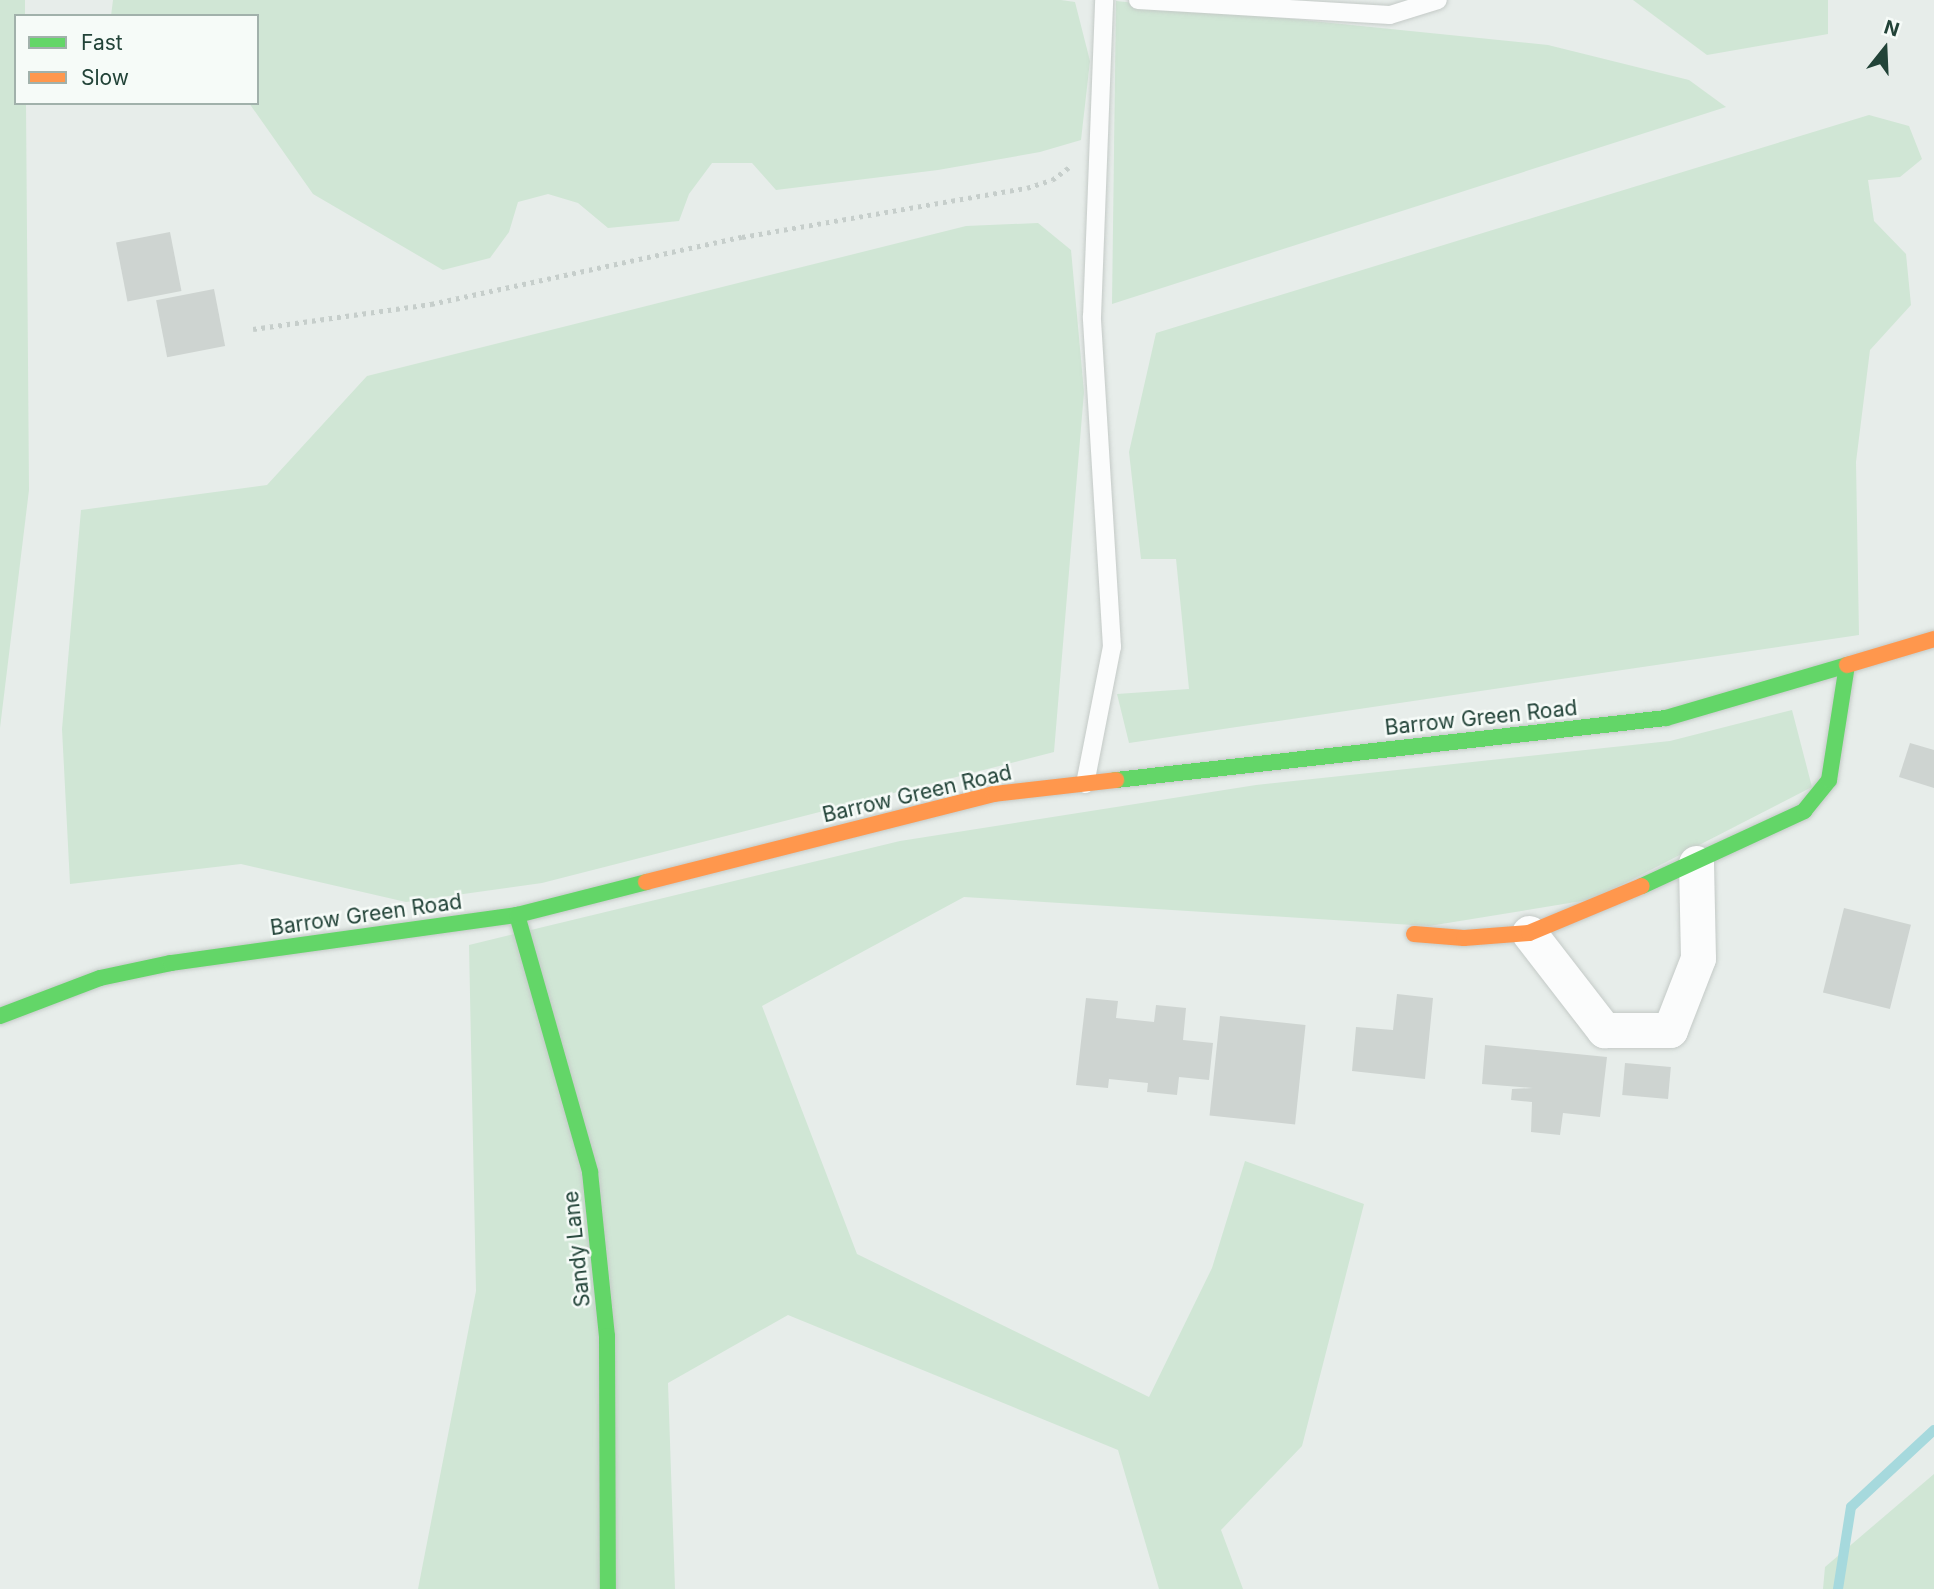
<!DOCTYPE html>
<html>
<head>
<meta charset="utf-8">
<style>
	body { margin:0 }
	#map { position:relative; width:1934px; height:1589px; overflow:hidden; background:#e7edea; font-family:Inter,sans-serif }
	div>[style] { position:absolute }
	.green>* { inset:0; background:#d0e6d5 }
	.stream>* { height:10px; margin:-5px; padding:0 5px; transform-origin:5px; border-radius:5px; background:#a6d9dd }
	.building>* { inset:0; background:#ced4d1; transform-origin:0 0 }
	.path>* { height:4.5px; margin-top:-2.25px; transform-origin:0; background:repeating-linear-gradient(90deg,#c6cecb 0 3.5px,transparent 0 8.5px) }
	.roads { filter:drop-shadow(0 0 2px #c4cac7) drop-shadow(0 0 2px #c4cac7) }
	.lane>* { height:18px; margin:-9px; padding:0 9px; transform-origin:9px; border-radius:9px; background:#fbfcfc }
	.street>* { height:35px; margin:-17.5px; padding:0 17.5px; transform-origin:17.5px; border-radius:17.5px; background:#fbfcfc }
	.fast>* { height:16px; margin:-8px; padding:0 8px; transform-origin:8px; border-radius:8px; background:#63d668 }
	.slow>* { height:16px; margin:-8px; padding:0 8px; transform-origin:8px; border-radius:8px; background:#ff974d }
	span { translate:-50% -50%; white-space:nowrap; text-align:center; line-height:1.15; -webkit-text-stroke:5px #f6fbf8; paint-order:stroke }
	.street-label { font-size:21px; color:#224338 }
	.legend { position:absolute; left:14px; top:14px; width:245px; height:91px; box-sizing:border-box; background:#f6fbf8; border:2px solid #a1b1ab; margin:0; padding:9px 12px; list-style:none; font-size:21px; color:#224338 }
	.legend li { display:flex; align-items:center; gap:14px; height:35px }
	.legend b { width:35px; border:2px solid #a1b1ab }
	.north { position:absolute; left:1850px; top:14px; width:70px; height:70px; -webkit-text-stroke:5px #f6fbf8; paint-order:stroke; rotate:18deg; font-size:19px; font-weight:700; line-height:28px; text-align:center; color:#224338 }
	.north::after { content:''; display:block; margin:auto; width:24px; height:32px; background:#224338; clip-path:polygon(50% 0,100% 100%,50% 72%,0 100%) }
</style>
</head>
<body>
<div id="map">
	<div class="green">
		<div style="clip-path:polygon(0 0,25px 0,25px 16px,16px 16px,16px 103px,26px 103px,29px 490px,0 728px)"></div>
		<div style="clip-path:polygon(113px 0,1061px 0,1075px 2px,1090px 61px,1081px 140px,1040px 152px,938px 170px,776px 190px,752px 163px,712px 163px,689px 194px,679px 221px,608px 228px,578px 203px,548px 194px,518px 202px,509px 232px,490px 258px,443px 270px,313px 194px,249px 103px,257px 103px,257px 16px,111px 16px)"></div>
		<div style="clip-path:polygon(1633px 0,1828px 0,1828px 34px,1707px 55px)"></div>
		<div style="clip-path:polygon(1116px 1px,1548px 45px,1689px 80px,1726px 107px,1112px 304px)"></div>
		<div style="clip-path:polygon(1869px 115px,1909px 126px,1922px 159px,1900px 177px,1868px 180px,1874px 221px,1906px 254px,1911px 305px,1870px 350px,1856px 462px,1859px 635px,1129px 743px,1117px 694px,1189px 689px,1176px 559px,1141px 559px,1129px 452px,1156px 333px)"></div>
		<div style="clip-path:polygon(1038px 223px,1071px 250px,1084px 392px,1054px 752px,542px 883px,406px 902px,241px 864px,70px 884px,62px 729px,81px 510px,267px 485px,367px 376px,966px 226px)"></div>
		<div style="clip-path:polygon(1792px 710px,1812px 787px,1594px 899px,1429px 926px,964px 897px,762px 1006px,857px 1254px,1149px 1397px,1212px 1268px,1245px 1161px,1364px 1204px,1302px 1446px,1221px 1530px,1243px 1589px,1159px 1589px,1118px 1450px,788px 1315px,668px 1383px,675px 1589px,418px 1589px,476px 1291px,469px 945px,900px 841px,1256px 785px,1670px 741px)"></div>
		<div style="clip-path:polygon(1934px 1474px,1934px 1589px,1823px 1589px,1825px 1567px)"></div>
	</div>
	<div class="stream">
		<div style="left:1838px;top:1589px;width:83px;rotate:-81deg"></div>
		<div style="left:1851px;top:1507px;width:113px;rotate:-42.9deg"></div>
	</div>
	<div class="building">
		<div style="left:170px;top:232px;width:60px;height:55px;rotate:79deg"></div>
		<div style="left:214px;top:289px;width:58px;height:59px;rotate:79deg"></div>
		<div style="clip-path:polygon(1910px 743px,1934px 750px,1934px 788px,1899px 777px)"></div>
		<div style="left:1844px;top:908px;width:69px;height:87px;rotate:14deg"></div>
		<div style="clip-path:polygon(1397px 994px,1433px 998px,1425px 1079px,1352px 1071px,1356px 1027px,1393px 1030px)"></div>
		<div style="clip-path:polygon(1086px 998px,1118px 1001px,1116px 1018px,1154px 1022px,1156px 1005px,1186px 1008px,1183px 1040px,1213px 1043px,1209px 1080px,1179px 1077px,1177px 1095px,1147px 1092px,1148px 1083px,1109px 1079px,1108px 1088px,1076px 1085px)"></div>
		<div style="left:1220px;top:1016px;width:86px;height:100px;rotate:6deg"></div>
		<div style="clip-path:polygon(1485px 1045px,1607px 1057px,1600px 1117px,1563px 1113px,1560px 1135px,1531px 1132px,1532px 1102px,1511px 1100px,1512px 1089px,1533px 1088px,1482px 1084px)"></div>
		<div style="left:1625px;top:1063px;width:46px;height:32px;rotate:5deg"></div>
	</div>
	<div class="path">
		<div style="left:253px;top:329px;width:180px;rotate:-8deg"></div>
		<div style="left:431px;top:304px;width:318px;rotate:-12.2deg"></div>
		<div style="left:742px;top:237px;width:289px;rotate:-9.8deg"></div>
		<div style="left:1027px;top:188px;width:26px;rotate:-18deg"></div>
		<div style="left:1052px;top:180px;width:25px;rotate:-37deg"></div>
	</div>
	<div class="roads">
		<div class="lane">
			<div style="left:1138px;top:0;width:252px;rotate:3.4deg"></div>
			<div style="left:1390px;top:15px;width:50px;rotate:-17.4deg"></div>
			<div style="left:1085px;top:784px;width:140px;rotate:-78.9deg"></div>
			<div style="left:1112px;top:647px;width:331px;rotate:-93.5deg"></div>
			<div style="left:1092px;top:317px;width:317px;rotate:-87.8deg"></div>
		</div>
		<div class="street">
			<div style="left:1529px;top:933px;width:123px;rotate:52.3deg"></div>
			<div style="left:1604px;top:1030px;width:66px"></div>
			<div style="left:1670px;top:1030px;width:77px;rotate:-68.7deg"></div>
			<div style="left:1698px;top:958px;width:95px;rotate:-91.2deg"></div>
		</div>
		<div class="fast">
			<div style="left:1116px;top:780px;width:553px;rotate:-6.43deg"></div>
			<div style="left:1666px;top:718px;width:189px;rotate:-16.3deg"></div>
			<div style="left:1642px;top:886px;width:179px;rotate:-24.8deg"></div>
			<div style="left:1804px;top:811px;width:40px;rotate:-51deg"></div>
			<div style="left:1829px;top:780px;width:116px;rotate:-81.1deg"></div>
			<div style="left:517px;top:915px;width:267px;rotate:74.1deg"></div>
			<div style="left:590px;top:1172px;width:165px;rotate:84.1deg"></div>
			<div style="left:607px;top:1336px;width:253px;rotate:89.8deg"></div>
			<div style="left:0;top:1016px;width:107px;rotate:-20.8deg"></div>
			<div style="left:100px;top:978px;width:73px;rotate:-11.9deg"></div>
			<div style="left:171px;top:963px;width:349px;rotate:-7.9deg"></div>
			<div style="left:517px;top:915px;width:133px;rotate:-14.3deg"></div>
		</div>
		<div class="slow">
			<div style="left:1847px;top:665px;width:91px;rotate:-16.6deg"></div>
			<div style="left:646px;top:882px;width:359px;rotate:-14.2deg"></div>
			<div style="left:994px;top:794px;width:123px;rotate:-6.5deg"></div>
			<div style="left:1414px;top:934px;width:50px;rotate:4.6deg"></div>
			<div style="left:1464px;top:938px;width:65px;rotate:-4.4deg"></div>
			<div style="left:1529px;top:933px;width:122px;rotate:-22.6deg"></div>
		</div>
	</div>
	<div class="street-label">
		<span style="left:1481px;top:718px;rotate:-6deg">Barrow Green Road</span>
		<span style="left:917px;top:794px;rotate:-13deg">Barrow Green Road</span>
		<span style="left:366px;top:915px;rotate:-8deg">Barrow Green Road</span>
		<span style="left:577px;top:1249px;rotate:-96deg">Sandy Lane</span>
	</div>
	<ul class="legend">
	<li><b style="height:9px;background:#63d668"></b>Fast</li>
	<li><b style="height:9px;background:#ff974d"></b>Slow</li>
	</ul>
	<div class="north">N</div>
</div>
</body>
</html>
